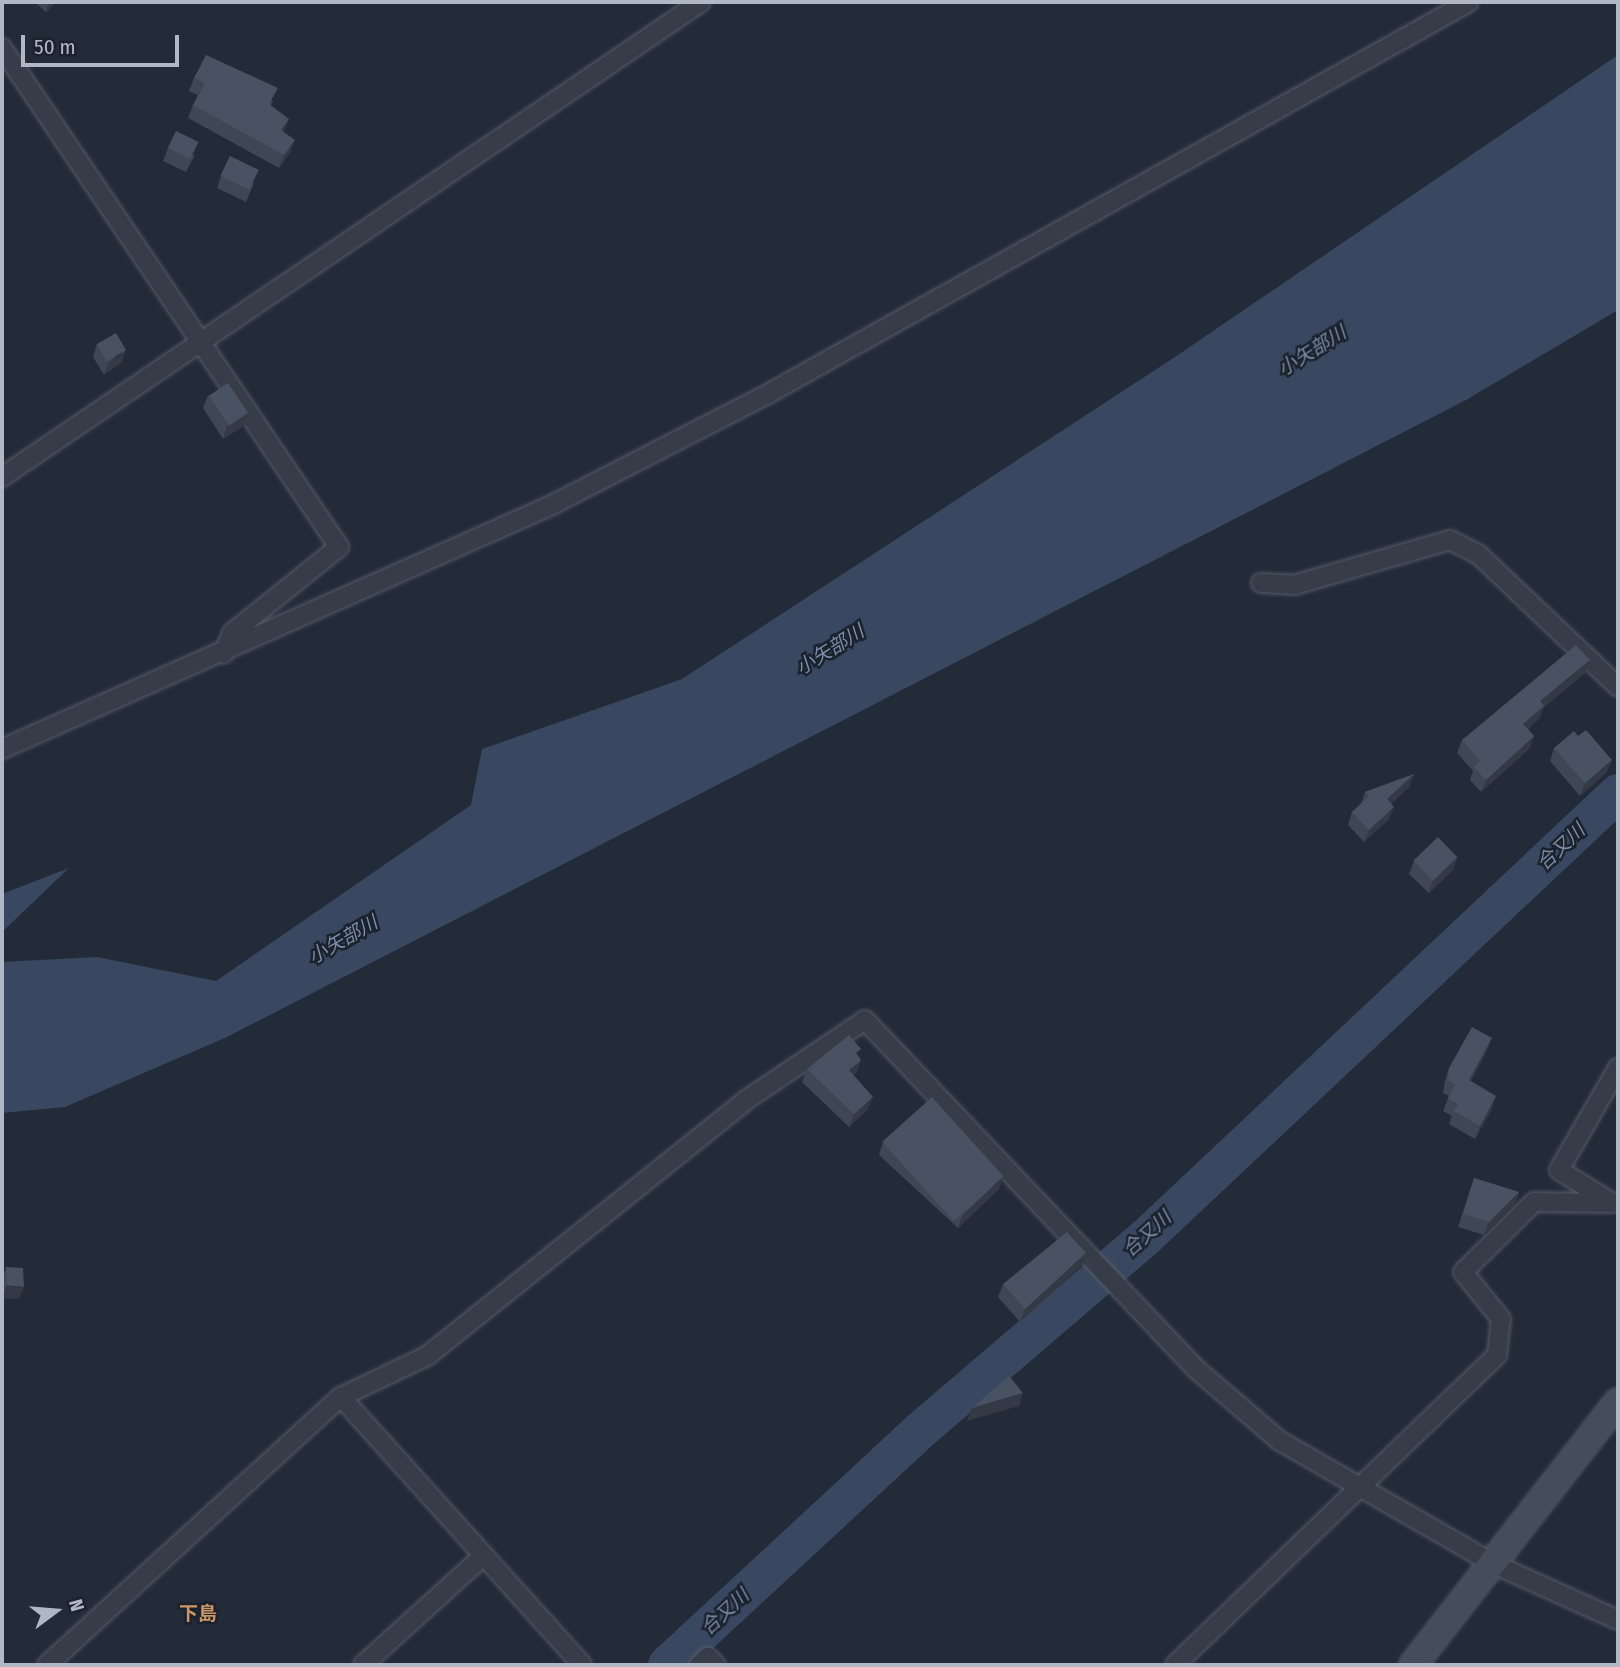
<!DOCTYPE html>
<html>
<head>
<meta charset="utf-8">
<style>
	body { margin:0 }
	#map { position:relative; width:1620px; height:1667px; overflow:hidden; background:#232b38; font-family:"Fira Sans Condensed","Noto Sans JP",sans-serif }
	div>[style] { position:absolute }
	.water>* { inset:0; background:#394860 }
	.river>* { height:38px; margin:-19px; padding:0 19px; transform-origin:19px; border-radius:19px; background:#394860 }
	.roads { filter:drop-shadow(0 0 2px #545b66) drop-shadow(0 0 2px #545b66) }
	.street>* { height:18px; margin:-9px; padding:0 9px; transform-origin:9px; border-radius:9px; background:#363d48 }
	.secondary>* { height:26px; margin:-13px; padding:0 13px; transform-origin:13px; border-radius:13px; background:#454c5b }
	.wall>* { inset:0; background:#3f4754 }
	.shaded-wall>* { inset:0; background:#333945 }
	.building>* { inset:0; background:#495262; transform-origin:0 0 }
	span { translate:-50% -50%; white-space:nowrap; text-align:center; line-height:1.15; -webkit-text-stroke:5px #1c222d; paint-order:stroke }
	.water-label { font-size:19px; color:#7c8eaa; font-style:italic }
	.neighbourhood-label { font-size:19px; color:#cc9665; font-weight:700 }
	.frame { position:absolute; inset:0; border:4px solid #b1b8c5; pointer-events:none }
	.north { position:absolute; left:21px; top:1576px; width:70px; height:70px; -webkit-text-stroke:5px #1c222d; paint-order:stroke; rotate:74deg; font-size:19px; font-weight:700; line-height:28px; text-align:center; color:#b1b8c5 }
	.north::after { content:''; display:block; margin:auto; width:24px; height:32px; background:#b1b8c5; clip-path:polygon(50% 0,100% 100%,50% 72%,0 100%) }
	.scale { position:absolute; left:21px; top:35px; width:158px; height:32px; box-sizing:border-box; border:4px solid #b1b8c5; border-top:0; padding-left:9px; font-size:21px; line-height:24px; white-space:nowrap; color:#b1b8c5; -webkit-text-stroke:5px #1c222d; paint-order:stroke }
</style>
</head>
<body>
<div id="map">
	<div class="water">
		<div style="clip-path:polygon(1618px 55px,1618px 310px,1466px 400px,227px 1037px,65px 1107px,2px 1113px,2px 962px,97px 957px,216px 981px,471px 805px,482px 749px,682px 679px,1175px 357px)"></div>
		<div style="clip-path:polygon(69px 868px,2px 932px,2px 894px)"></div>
	</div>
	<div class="river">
		<div style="left:667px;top:1665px;width:347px;rotate:-42.8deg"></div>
		<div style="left:922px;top:1429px;width:295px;rotate:-40.6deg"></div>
		<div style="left:1146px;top:1237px;width:648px;rotate:-43.25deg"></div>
	</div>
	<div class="roads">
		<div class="street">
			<div style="left:2px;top:48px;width:602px;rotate:55.97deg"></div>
			<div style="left:339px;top:547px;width:137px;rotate:141.2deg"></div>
			<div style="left:232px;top:633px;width:22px;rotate:112deg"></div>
			<div style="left:2px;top:477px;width:845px;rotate:-34.2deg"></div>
			<div style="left:1261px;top:583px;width:33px;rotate:3deg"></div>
			<div style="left:1294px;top:585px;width:162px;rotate:-16.1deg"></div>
			<div style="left:1450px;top:540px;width:31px;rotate:27deg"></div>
			<div style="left:1478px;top:554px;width:193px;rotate:43.5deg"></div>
			<div style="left:2px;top:749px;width:604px;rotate:-23.93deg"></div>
			<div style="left:554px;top:504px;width:238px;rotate:-27.2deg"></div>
			<div style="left:766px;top:395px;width:805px;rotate:-29.21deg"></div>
			<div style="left:1612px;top:1203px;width:62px;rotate:-148.1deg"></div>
			<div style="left:1559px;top:1170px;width:118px;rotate:-60deg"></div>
			<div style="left:341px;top:1397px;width:360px;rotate:48deg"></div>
			<div style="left:47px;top:1665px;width:398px;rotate:-42.4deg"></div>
			<div style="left:341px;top:1397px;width:95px;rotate:-25.5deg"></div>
			<div style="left:427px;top:1356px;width:409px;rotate:-38.7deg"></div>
			<div style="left:746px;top:1100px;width:143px;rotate:-33.9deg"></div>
			<div style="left:865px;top:1020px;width:481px;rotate:46.5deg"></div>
			<div style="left:1196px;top:1369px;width:111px;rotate:40.6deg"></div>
			<div style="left:1280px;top:1441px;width:249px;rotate:29.9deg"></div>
			<div style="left:1496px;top:1565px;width:134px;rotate:24.3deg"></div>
			<div style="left:363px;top:1665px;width:161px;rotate:-42.2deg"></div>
			<div style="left:699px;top:1665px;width:12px;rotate:-42deg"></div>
			<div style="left:708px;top:1657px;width:11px;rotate:45deg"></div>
			<div style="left:1175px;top:1665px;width:447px;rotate:-43.9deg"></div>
			<div style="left:1497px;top:1355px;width:36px;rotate:-84deg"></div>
			<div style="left:1501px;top:1319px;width:60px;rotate:-129deg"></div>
			<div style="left:1463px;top:1272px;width:100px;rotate:-44.6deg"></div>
			<div style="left:1534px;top:1202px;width:78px;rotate:0.7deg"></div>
		</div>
		<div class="secondary">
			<div style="left:1413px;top:1665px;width:333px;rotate:-52.1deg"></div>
		</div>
	</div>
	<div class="wall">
		<div style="clip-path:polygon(35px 2px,56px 2px,46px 12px)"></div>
		<div style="clip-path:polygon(194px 78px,273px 101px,271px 105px,284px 132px,290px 153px,279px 168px,188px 118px,193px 105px,198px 95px,189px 91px)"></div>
		<div style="clip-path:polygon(168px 148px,195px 155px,186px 172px,163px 161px)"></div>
		<div style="clip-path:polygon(221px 176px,254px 183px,246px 202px,217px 188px)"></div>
		<div style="clip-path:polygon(97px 344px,122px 362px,104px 375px,93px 357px)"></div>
		<div style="clip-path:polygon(208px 395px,244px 426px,223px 439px,203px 408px)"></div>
		<div style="clip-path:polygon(1585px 673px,1544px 707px,1539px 719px,1528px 729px,1534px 736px,1529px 749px,1481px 792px,1470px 780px,1473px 771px,1457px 753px,1462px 740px)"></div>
		<div style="clip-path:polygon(1554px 748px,1607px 772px,1580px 796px,1550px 761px)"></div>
		<div style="clip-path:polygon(1414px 774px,1409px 787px,1391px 804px,1389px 819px,1364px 842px,1348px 825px,1352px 812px,1361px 804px,1365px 792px)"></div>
		<div style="clip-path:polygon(1457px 857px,1453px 870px,1429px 893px,1409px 874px,1414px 861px)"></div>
		<div style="clip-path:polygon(1487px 1051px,1471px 1081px,1492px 1109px,1475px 1139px,1449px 1124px,1452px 1116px,1443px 1111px,1449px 1096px,1443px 1093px,1445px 1081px,1449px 1068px)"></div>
		<div style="clip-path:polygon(858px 1057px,861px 1060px,856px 1073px,853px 1075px,868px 1109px,849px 1127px,802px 1082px,807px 1069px)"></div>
		<div style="clip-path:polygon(883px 1142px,999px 1189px,958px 1228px,879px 1155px)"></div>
		<div style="clip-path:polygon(1474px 1178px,1519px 1192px,1515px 1205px,1484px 1235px,1458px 1227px)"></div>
		<div style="clip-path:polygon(1082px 1265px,1020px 1322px,998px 1297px,1003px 1284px)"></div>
		<div style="clip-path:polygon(6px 1267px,19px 1299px,2px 1298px,2px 1280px)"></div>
	</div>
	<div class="shaded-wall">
		<div style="clip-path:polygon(49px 2px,56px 2px,46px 12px)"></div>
		<div style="clip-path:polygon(289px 119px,284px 132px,281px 130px)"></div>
		<div style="clip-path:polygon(295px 140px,290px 153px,279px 168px,284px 155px)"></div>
		<div style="clip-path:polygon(126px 350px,122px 362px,104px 375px,109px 362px)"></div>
		<div style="clip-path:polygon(248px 413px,244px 426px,223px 439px,227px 426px)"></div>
		<div style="clip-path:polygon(1590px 660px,1585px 673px,1544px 707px,1539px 719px,1519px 736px,1523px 724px,1540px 701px)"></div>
		<div style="clip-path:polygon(1534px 736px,1529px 749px,1481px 792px,1486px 780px)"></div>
		<div style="clip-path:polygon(1612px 760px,1607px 772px,1580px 796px,1585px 783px)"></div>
		<div style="clip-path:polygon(1414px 774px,1409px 787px,1382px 812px,1387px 799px)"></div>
		<div style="clip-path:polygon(1394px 807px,1389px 819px,1364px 842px,1369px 830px)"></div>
		<div style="clip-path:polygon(1457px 857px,1453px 870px,1429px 893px,1433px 880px)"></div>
		<div style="clip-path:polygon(1492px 1038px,1487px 1051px,1464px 1093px,1469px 1080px)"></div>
		<div style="clip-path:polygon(861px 1060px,856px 1073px,844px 1083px,849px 1070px)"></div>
		<div style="clip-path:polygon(1496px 1096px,1492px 1109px,1475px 1139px,1480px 1126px)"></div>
		<div style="clip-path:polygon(873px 1097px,868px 1109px,849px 1127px,854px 1114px)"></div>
		<div style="clip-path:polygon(1004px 1176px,999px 1189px,958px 1228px,962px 1216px)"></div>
		<div style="clip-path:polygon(1519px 1192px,1515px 1205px,1484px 1235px,1489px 1222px)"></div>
		<div style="clip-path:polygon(1086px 1253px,1082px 1265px,1020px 1322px,1025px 1309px)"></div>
		<div style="clip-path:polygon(7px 1285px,24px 1287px,19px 1299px,2px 1298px)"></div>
		<div style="clip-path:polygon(1023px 1393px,1019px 1406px,967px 1421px,972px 1408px)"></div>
	</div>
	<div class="building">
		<div style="clip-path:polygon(206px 55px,278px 88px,269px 104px,289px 119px,281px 130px,295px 140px,284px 155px,193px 105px,205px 83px,194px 78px)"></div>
		<div style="left:176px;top:131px;width:25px;height:19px;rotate:26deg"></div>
		<div style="left:230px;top:156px;width:32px;height:22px;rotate:26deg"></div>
		<div style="left:116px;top:333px;width:20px;height:22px;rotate:60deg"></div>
		<div style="left:228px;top:383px;width:36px;height:23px;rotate:56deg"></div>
		<div style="clip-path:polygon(1576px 645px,1590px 660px,1540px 701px,1544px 706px,1523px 724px,1534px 736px,1486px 780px,1474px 767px,1480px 761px,1462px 740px)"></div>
		<div style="clip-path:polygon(1586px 730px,1612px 760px,1585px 783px,1554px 748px,1574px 731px,1578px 736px)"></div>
		<div style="clip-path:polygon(1414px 774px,1387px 799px,1394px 807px,1369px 830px,1352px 812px,1369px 796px,1365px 792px)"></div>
		<div style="left:1438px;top:837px;width:28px;height:34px;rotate:46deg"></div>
		<div style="clip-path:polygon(1472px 1027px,1492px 1038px,1469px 1080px,1496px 1096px,1480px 1126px,1454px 1111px,1458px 1104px,1448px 1098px,1455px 1085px,1448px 1080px,1449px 1068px)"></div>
		<div style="clip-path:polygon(849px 1035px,861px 1049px,856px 1053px,861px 1060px,849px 1070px,873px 1097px,854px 1114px,807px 1069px)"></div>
		<div style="left:932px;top:1097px;width:107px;height:67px;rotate:48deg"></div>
		<div style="clip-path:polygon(1474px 1178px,1519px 1192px,1489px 1222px,1463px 1214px)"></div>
		<div style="clip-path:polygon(1067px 1232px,1086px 1253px,1025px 1309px,1003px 1284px)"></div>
		<div style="clip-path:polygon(6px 1267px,23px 1268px,24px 1287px,7px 1285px)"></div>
		<div style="clip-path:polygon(1009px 1376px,1023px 1393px,972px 1408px)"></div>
	</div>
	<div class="water-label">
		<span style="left:1312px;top:351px;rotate:-32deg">小矢部川</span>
		<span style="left:830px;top:650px;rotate:-32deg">小矢部川</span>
		<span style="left:1561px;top:847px;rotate:-43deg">合又川</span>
		<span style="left:343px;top:940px;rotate:-30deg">小矢部川</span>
		<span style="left:1147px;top:1234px;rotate:-42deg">合又川</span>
		<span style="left:725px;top:1612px;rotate:-43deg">合又川</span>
	</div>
	<div class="neighbourhood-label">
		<span style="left:198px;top:1614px">下島</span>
	</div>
	<div class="frame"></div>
	<div class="north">N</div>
	<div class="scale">50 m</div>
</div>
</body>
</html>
